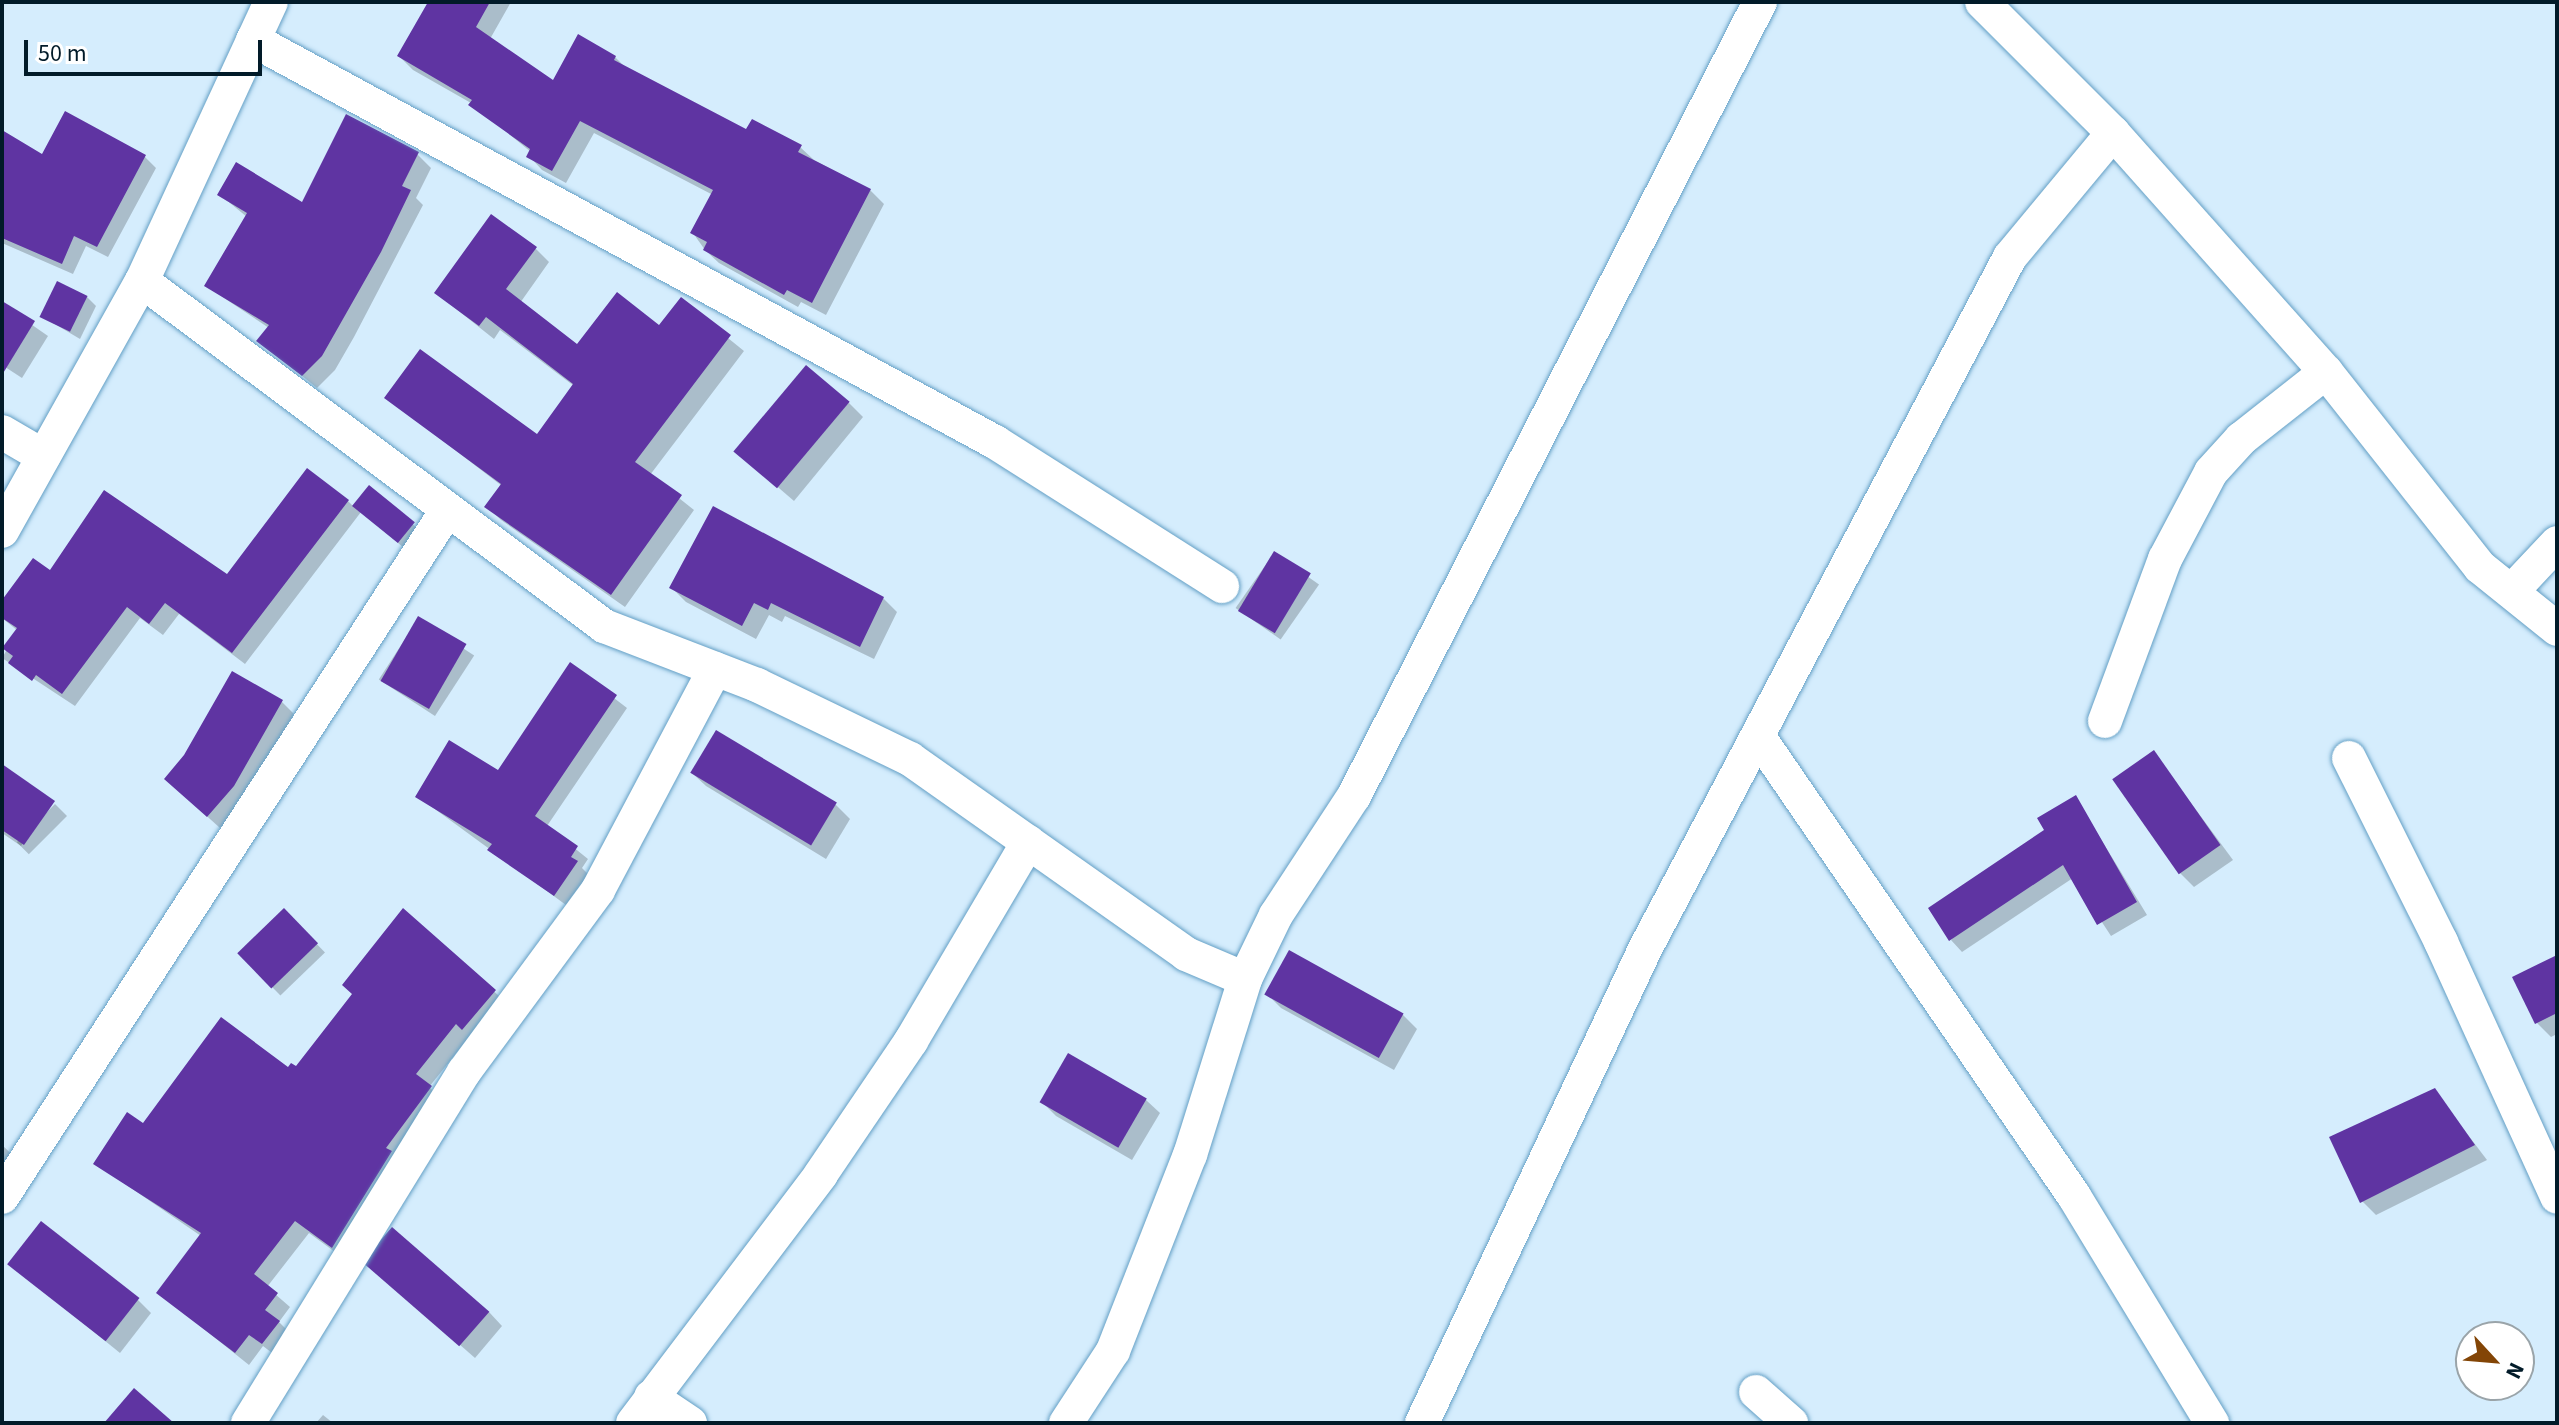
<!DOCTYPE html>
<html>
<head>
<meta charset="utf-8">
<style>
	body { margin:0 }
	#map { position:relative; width:2559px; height:1425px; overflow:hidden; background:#d5edfd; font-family:"Source Sans 3",sans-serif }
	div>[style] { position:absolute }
	.shadow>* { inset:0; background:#0003; transform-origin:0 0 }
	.building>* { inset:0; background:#5f34a2; transform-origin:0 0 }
	.roads { filter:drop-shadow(0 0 2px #639fc5) drop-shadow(0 0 2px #639fc5) }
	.minor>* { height:34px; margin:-17px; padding:0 17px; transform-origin:17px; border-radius:17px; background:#fff }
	span { translate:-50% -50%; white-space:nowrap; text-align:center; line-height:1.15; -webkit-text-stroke:8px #fff; paint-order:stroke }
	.frame { position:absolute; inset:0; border:4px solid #021b29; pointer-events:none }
	.north { position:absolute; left:2455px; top:1321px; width:80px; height:80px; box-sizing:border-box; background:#fff; border:2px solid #9aa4a9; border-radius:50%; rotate:116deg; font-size:22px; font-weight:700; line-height:32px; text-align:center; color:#021b29 }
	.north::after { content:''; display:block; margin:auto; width:28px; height:36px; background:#834506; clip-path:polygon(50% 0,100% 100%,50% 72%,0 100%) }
	.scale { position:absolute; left:24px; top:40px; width:238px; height:36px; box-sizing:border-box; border:4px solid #021b29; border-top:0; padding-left:10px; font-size:24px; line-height:28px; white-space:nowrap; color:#021b29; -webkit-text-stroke:6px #fff; paint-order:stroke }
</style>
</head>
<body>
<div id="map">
	<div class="shadow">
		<div style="clip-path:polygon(430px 2px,511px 2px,490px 39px,553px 83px,615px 57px,627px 69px,747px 131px,800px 147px,814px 160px,870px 190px,884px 204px,826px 315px,801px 302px,798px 307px,719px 263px,705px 250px,693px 233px,713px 195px,594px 133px,566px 183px,542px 170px,529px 156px,531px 152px,471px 103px,413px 70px,399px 56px)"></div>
		<div style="clip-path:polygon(2px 132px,43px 156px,145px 157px,156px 168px,108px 257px,86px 246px,73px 274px,2px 243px)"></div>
		<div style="clip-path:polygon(417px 154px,431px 168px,416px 198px,423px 205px,354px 337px,335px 370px,317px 388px,259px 341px,269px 328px,206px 286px,247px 217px,219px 194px,303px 205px)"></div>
		<div style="clip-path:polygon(535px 248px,549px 262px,520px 303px,578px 346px,660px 328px,681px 300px,744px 351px,650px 475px,694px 510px,625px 607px,501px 520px,487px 506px,502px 486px,387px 398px,538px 437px,574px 386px,500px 330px,494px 339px,436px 293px)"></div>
		<div style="clip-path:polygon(87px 297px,96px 306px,80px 339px,43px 317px)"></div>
		<div style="clip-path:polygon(2px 304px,48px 336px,22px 378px,2px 365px)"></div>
		<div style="clip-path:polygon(849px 403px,863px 417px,794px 501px,737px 452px)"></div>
		<div style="clip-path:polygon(370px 488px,423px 533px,410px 553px,361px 512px,245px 664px,179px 614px,163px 635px,140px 618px,75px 706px,2px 658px,18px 631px,2px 618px,2px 603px,51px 573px,228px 577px,348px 501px,354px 507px)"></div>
		<div style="left:1274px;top:553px;width:55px;height:67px;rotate:35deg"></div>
		<div style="clip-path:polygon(672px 588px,883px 598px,897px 612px,874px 659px,785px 616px,782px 622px,769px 615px,756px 639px,686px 602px)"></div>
		<div style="left:418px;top:619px;width:67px;height:72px;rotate:33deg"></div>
		<div style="clip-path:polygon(571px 665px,627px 708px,547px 826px,588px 859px,582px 868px,588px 874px,566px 905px,417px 796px,499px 773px)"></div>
		<div style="clip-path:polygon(282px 702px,294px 714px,246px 799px,220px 828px,179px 791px,186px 756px)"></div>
		<div style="clip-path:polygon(717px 733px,836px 805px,850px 819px,826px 859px,706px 786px,692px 773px)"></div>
		<div style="clip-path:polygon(2154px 753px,2233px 860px,2194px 887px,2180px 873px)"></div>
		<div style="clip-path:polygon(2px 766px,52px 802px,21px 846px,2px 833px)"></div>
		<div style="clip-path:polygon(2076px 798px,2147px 915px,2111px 936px,2073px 878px,1962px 952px,1951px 940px)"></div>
		<div style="left:55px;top:804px;width:17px;height:54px;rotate:45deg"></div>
		<div style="left:284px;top:910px;width:59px;height:62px;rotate:46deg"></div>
		<div style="clip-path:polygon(404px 911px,508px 1004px,470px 1036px,429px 1087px,444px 1101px,346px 1260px,309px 1233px,267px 1287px,290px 1307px,279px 1322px,292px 1335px,276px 1356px,263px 1346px,249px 1365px,159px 1293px,201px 1236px,96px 1164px,143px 1125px,297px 1069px,354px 995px)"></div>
		<div style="clip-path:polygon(2557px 957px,2557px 1034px,2551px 1037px,2537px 1023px)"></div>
		<div style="clip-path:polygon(1267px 994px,1403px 1015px,1417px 1029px,1394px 1070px,1281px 1008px)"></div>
		<div style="clip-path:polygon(2434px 1090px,2487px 1160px,2376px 1215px,2362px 1201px)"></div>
		<div style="clip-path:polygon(1146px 1100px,1160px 1113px,1132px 1160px,1056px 1116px,1042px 1102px)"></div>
		<div style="clip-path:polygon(2px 1145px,22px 1164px,2px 1196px)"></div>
		<div style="clip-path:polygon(10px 1264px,137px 1299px,151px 1313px,120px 1353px)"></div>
		<div style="clip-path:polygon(370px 1266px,489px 1312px,502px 1326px,475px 1358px)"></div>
		<div style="clip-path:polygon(323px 1415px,333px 1423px,316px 1423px)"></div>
	</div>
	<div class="building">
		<div style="clip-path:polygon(428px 2px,490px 2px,476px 27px,553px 80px,578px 34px,616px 56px,614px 60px,746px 129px,752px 119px,802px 145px,798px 152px,871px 189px,812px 303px,787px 290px,784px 295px,703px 250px,707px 242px,690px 233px,713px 190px,580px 121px,552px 171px,526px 157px,530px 149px,468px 105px,472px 100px,397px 56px)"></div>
		<div style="clip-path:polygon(65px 111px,146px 155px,97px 247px,74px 236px,62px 264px,2px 238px,2px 130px,42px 154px)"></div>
		<div style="clip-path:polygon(346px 114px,419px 152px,402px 186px,411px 190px,381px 252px,322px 356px,302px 376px,256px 341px,269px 325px,204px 286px,247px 213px,217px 195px,236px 162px,302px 202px)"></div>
		<div style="clip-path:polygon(491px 214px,537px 247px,506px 289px,577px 344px,617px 292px,659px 325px,681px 297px,731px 335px,635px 462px,682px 495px,611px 595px,484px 507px,501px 484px,384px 398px,420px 349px,537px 434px,573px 384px,486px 317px,479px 326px,434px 293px)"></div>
		<div style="left:57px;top:281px;width:34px;height:40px;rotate:26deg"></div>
		<div style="clip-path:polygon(2px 301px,35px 321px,2px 375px)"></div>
		<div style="left:806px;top:365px;width:57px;height:113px;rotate:40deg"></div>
		<div style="clip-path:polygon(307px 468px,349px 500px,232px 653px,165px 603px,149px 624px,127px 607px,62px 694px,36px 675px,32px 681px,8px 663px,13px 656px,2px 648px,17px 628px,2px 618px,2px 600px,33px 558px,50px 570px,104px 490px,227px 574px)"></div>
		<div style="left:369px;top:485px;width:59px;height:27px;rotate:39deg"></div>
		<div style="clip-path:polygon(713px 506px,884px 597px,860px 647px,771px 603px,768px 610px,754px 603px,742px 626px,669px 588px)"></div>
		<div style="left:1274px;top:551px;width:43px;height:70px;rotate:31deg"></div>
		<div style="left:418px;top:616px;width:56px;height:75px;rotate:30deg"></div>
		<div style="clip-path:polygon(570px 662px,617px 695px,535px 816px,578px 846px,571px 857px,578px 861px,554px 896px,487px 850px,492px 844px,415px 797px,449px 740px,498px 770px)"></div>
		<div style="clip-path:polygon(232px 671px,283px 700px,234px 786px,207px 817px,164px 779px,184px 755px)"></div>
		<div style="left:716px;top:730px;width:141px;height:50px;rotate:31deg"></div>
		<div style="left:2154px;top:750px;width:116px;height:51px;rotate:55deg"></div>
		<div style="clip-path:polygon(2px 764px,55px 801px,24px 845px,2px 830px)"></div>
		<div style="clip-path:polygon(2076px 795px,2137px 902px,2097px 925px,2063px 865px,1949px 941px,1928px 908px,2044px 830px,2037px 818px)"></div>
		<div style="left:284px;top:908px;width:49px;height:65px;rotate:46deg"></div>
		<div style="clip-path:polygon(403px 908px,496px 990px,462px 1030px,456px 1024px,416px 1074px,432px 1086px,386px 1148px,392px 1151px,332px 1248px,295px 1221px,254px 1274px,278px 1293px,265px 1310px,280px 1321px,262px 1344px,249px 1335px,235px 1353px,156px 1293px,201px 1233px,93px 1164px,127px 1112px,143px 1123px,221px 1017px,288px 1067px,291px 1063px,296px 1066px,352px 994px,342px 985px)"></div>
		<div style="left:1289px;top:950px;width:131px;height:51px;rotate:29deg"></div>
		<div style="clip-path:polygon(2557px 955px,2557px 1013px,2535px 1024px,2512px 977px)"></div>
		<div style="left:1068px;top:1053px;width:91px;height:57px;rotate:30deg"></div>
		<div style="clip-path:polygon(2435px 1088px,2475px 1145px,2360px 1203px,2329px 1137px)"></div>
		<div style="left:41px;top:1221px;width:125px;height:55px;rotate:38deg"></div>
		<div style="left:392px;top:1227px;width:129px;height:46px;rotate:41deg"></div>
		<div style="clip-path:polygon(134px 1388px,174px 1423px,104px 1423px)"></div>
	</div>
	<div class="roads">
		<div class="minor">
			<div style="left:1982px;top:2px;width:185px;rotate:45deg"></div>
			<div style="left:2113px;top:133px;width:320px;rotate:48.3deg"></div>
			<div style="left:2326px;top:372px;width:248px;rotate:51.7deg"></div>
			<div style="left:2480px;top:567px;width:99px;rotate:38.8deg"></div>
			<div style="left:253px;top:40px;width:844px;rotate:28.45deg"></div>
			<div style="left:995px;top:442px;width:269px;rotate:32.4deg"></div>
			<div style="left:142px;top:281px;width:577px;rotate:36.75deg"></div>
			<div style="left:604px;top:626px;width:164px;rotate:21.1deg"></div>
			<div style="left:757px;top:685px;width:170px;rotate:25.8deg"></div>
			<div style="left:910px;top:759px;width:338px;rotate:35.2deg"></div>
			<div style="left:1186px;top:954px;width:64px;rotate:23deg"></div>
			<div style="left:1245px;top:979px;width:71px;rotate:-64.2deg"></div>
			<div style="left:1276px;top:915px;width:142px;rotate:-56.8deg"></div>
			<div style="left:1354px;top:796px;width:892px;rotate:-62.92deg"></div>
			<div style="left:2px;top:432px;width:48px;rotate:30.3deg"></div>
			<div style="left:2px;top:531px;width:287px;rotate:-60.8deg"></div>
			<div style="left:142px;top:281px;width:307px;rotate:-65.2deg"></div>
			<div style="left:2512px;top:591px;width:66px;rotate:-46.8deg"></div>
			<div style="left:2105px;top:721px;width:173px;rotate:-69.7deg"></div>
			<div style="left:2165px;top:559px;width:98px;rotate:-62.1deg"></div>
			<div style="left:2211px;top:472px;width:45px;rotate:-47.7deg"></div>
			<div style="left:2241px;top:439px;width:108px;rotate:-38.2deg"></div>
			<div style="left:1758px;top:736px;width:558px;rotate:55.51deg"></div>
			<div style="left:2074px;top:1196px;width:266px;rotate:58.7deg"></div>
			<div style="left:2349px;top:758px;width:206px;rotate:63.4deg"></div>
			<div style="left:2441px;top:942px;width:280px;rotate:65.5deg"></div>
			<div style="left:2px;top:1197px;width:816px;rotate:-57.05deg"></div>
			<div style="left:1756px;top:1392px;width:47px;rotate:41.5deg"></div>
			<div style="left:651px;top:1397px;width:47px;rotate:33.7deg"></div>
			<div style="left:248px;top:1423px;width:412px;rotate:-58.4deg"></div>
			<div style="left:464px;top:1072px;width:226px;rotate:-53.6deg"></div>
			<div style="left:598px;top:890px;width:250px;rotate:-62.1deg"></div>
			<div style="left:633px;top:1423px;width:312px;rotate:-52.9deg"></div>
			<div style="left:821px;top:1174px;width:161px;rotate:-55.9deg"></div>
			<div style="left:911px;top:1041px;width:231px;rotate:-59.5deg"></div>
			<div style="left:1066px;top:1423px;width:86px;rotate:-56.9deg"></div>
			<div style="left:1113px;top:1351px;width:211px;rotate:-68.6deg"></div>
			<div style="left:1190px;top:1155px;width:184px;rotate:-72.6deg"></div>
			<div style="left:1422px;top:1423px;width:524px;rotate:-64.8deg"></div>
			<div style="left:1645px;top:949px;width:782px;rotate:-62.19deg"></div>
			<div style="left:2010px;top:257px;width:161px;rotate:-50.3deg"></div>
		</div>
	</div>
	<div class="frame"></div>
	<div class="north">N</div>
	<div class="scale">50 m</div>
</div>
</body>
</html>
